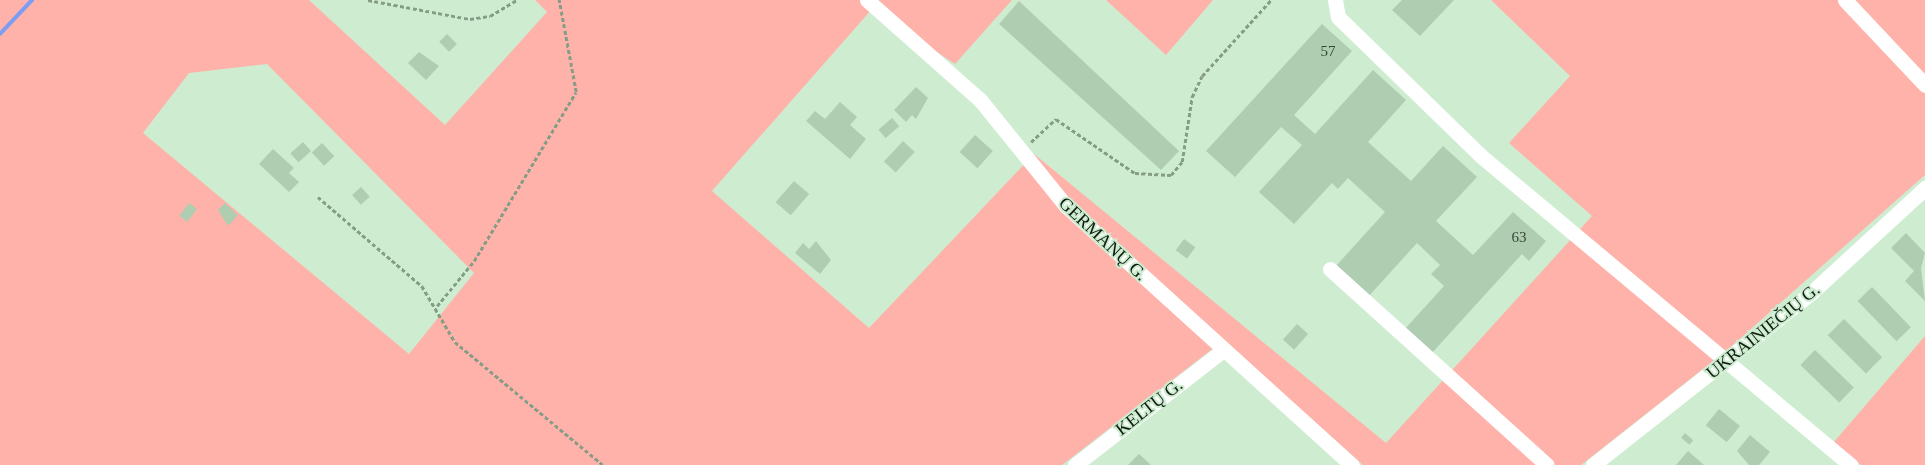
<!DOCTYPE html>
<html>
<head>
<meta charset="utf-8">
<style>
	body { margin:0 }
	#map { position:relative; width:1925px; height:465px; overflow:hidden; background:#ceedd0; font-family:"Times New Roman",serif }
	div>[style] { position:absolute }
	.green>* { inset:0; background:#ffb2a9 }
	.stream>* { height:4px; margin:-2px; padding:0 2px; transform-origin:2px; border-radius:2px; background:#7c9df3 }
	.building>* { inset:0; background:#aecdb1; transform-origin:0 0 }
	.path>* { height:2.5px; margin-top:-1.25px; transform-origin:0; background:repeating-linear-gradient(90deg,#859c86 0 4px,transparent 0 6.5px) }
	.street>* { height:15px; margin:-7.5px; padding:0 7.5px; transform-origin:7.5px; border-radius:7.5px; background:#fff }
	span { translate:-50% -50%; white-space:nowrap; text-align:center; line-height:1.15; -webkit-text-stroke:4px #ceedd0; paint-order:stroke }
	.number-label { font-size:15px; color:#374838 }
	.number-label span { -webkit-text-stroke-width:0 }
	.street-label { font-size:18px; color:#0f1b10 }
</style>
</head>
<body>
<div id="map">
	<div class="green">
		<div style="clip-path:polygon(evenodd,0 0,309px 0,445px 125px,547px 12px,535px 0,1012px 0,955px 64px,872px 9px,712px 191px,869px 328px,1034px 154px,1386px 443px,1592px 216px,1509px 143px,1570px 76px,1491px 0,1925px 0,1925px 175px,1727px 350px,1581px 465px,1363px 465px,1229px 345px,1211px 350px,1062px 465px,0 465px,0 0,267px 64px,474px 273px,409px 354px,143px 133px,189px 73px,267px 64px)"></div>
		<div style="clip-path:polygon(1106px 0,1213px 0,1166px 55px)"></div>
		<div style="clip-path:polygon(1925px 336px,1925px 465px,1861px 465px,1833px 443px)"></div>
	</div>
	<div class="stream">
		<div style="left:0;top:34px;width:47px;rotate:-46.7deg"></div>
	</div>
	<div class="building">
		<div style="clip-path:polygon(1402px 0,1454px 0,1420px 36px,1392px 10px)"></div>
		<div style="clip-path:polygon(1019px 1px,1179px 151px,1161px 170px,999px 24px)"></div>
		<div style="clip-path:polygon(1322px 24px,1352px 51px,1294px 115px,1315px 134px,1373px 70px,1406px 100px,1368px 142px,1411px 181px,1443px 146px,1477px 177px,1436px 221px,1473px 255px,1513px 212px,1546px 241px,1529px 261px,1522px 254px,1431px 354px,1404px 330px,1444px 286px,1431px 274px,1440px 265px,1417px 243px,1368px 297px,1335px 267px,1385px 212px,1348px 178px,1338px 189px,1332px 183px,1294px 224px,1259px 192px,1302px 145px,1281px 127px,1235px 177px,1206px 151px)"></div>
		<div style="left:447px;top:34px;width:14px;height:11px;rotate:45deg"></div>
		<div style="clip-path:polygon(419px 52px,439px 66px,426px 80px,408px 63px)"></div>
		<div style="clip-path:polygon(916px 87px,928px 98px,916px 119px,912px 115px,906px 122px,894px 110px)"></div>
		<div style="clip-path:polygon(840px 102px,857px 117px,850px 125px,866px 139px,850px 159px,806px 121px,815px 111px,825px 119px)"></div>
		<div style="left:892px;top:118px;width:11px;height:18px;rotate:49deg"></div>
		<div style="left:975px;top:135px;width:24px;height:23px;rotate:42deg"></div>
		<div style="left:903px;top:141px;width:16px;height:28px;rotate:43deg"></div>
		<div style="left:303px;top:142px;width:12px;height:17px;rotate:48deg"></div>
		<div style="left:322px;top:143px;width:18px;height:14px;rotate:47deg"></div>
		<div style="clip-path:polygon(273px 149px,294px 168px,289px 173px,299px 182px,289px 192px,259px 164px)"></div>
		<div style="left:794px;top:181px;width:20px;height:28px;rotate:41deg"></div>
		<div style="left:361px;top:187px;width:13px;height:12px;rotate:48deg"></div>
		<div style="left:189px;top:203px;width:10px;height:16px;rotate:37deg"></div>
		<div style="clip-path:polygon(225px 203px,238px 215px,228px 226px,218px 210px)"></div>
		<div style="clip-path:polygon(1906px 233px,1925px 253px,1921px 268px,1925px 301px,1905px 281px,1914px 271px,1891px 248px)"></div>
		<div style="left:1184px;top:239px;width:14px;height:14px;rotate:36deg"></div>
		<div style="clip-path:polygon(816px 241px,831px 260px,820px 274px,795px 253px,803px 243px,809px 249px)"></div>
		<div style="left:1872px;top:287px;width:56px;height:20px;rotate:46deg"></div>
		<div style="left:1844px;top:319px;width:54px;height:23px;rotate:45deg"></div>
		<div style="left:1297px;top:324px;width:15px;height:21px;rotate:42deg"></div>
		<div style="left:1815px;top:350px;width:54px;height:21px;rotate:44deg"></div>
		<div style="left:1719px;top:409px;width:27px;height:21px;rotate:39deg"></div>
		<div style="left:1685px;top:433px;width:11px;height:6px;rotate:41deg"></div>
		<div style="clip-path:polygon(1750px 435px,1770px 452px,1759px 465px,1749px 465px,1737px 451px)"></div>
		<div style="clip-path:polygon(1688px 451px,1704px 465px,1676px 465px)"></div>
		<div style="clip-path:polygon(1139px 454px,1151px 465px,1128px 465px)"></div>
	</div>
	<div class="path">
		<div style="left:368px;top:0;width:104px;rotate:10.6deg"></div>
		<div style="left:470px;top:19px;width:20px;rotate:-9deg"></div>
		<div style="left:490px;top:16px;width:31px;rotate:-31deg"></div>
		<div style="left:1031px;top:142px;width:34px;rotate:-43deg"></div>
		<div style="left:1056px;top:119px;width:96px;rotate:34.4deg"></div>
		<div style="left:1135px;top:173px;width:36px;rotate:3deg"></div>
		<div style="left:1171px;top:175px;width:17px;rotate:-50deg"></div>
		<div style="left:1182px;top:162px;width:66px;rotate:-81.3deg"></div>
		<div style="left:1192px;top:97px;width:23px;rotate:-65deg"></div>
		<div style="left:1202px;top:76px;width:103px;rotate:-47.8deg"></div>
		<div style="left:318px;top:197px;width:137px;rotate:40.6deg"></div>
		<div style="left:422px;top:286px;width:65px;rotate:59.5deg"></div>
		<div style="left:455px;top:342px;width:192px;rotate:39.7deg"></div>
		<div style="left:437px;top:306px;width:58px;rotate:-50.6deg"></div>
		<div style="left:474px;top:261px;width:197px;rotate:-58.9deg"></div>
		<div style="left:576px;top:92px;width:94px;rotate:-100.5deg"></div>
	</div>
	<div class="street">
		<div style="left:867px;top:0;width:152px;rotate:41.5deg"></div>
		<div style="left:981px;top:101px;width:135px;rotate:51deg"></div>
		<div style="left:1066px;top:206px;width:386px;rotate:42.2deg"></div>
		<div style="left:1335px;top:0;width:17px;rotate:80deg"></div>
		<div style="left:1338px;top:17px;width:199px;rotate:44.2deg"></div>
		<div style="left:1481px;top:156px;width:482px;rotate:39.9deg"></div>
		<div style="left:1845px;top:0;width:117px;rotate:46.7deg"></div>
		<div style="left:1330px;top:269px;width:292px;rotate:42.1deg"></div>
		<div style="left:1075px;top:465px;width:187px;rotate:-37.8deg"></div>
		<div style="left:1593px;top:465px;width:279px;rotate:-38.3deg"></div>
		<div style="left:1812px;top:292px;width:154px;rotate:-42.6deg"></div>
	</div>
	<div class="number-label">
		<span style="left:1328px;top:52px">57</span>
		<span style="left:1519px;top:238px">63</span>
	</div>
	<div class="street-label">
		<span style="left:1103px;top:239px;rotate:43deg">GERMANŲ G.</span>
		<span style="left:1763px;top:331px;rotate:-39deg">UKRAINIEČIŲ G.</span>
		<span style="left:1149px;top:407px;rotate:-38deg">KELTŲ G.</span>
	</div>
</div>
</body>
</html>
